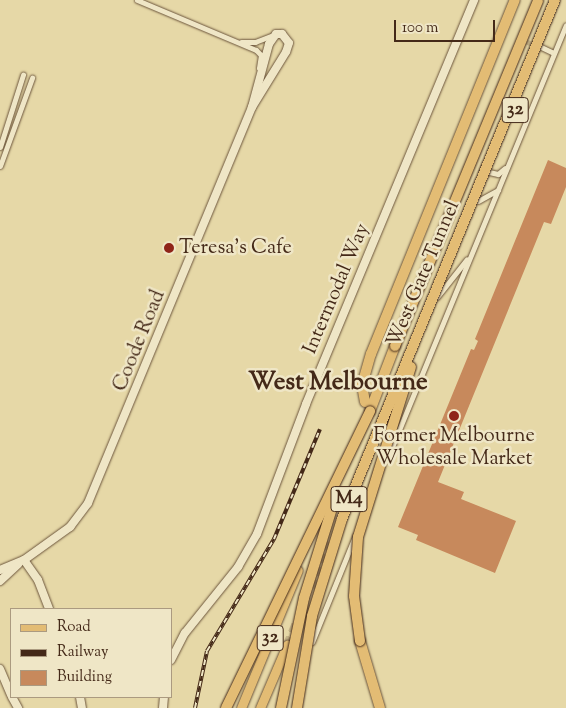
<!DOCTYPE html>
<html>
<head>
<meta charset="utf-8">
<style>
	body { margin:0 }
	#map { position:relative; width:566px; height:708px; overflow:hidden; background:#e6d8a7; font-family:"Sorts Mill Goudy",serif }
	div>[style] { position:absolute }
	.building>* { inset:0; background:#c7895c }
	.street-tunnel>* { height:5px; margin-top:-2.5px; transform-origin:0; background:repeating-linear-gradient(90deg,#c6b58a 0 5px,transparent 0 7.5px) }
	.primary-tunnel>* { height:9px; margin-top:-4.5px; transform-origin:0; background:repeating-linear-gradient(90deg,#c6b58a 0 9px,transparent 0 13.5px) }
	.roads { filter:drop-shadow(0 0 1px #6c553c) drop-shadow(0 0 1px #6c553c) }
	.street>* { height:5px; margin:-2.5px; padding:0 2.5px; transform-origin:2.5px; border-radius:2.5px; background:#efe6c6 }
	.secondary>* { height:8px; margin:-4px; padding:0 4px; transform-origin:4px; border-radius:4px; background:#efe6c6 }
	.primary>* { height:9px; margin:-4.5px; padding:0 4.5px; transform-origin:4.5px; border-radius:4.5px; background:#e3bc74 }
	.highway>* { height:10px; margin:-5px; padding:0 5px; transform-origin:5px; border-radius:5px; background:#e3bc74 }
	.rail>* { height:4px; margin-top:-2px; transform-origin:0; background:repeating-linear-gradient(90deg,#efe6c6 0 5.5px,#442918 0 11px); box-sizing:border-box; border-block:1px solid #442918 }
	.bridges { filter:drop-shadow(0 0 1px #442918) drop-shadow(0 0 1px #442918) }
	.highway-bridge>* { height:10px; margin:-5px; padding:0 5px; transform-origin:5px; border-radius:5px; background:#e3bc74 }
	.dots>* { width:14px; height:14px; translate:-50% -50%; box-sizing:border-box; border:2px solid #efe6c6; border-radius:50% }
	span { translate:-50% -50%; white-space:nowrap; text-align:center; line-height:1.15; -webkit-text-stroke:5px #efe6c6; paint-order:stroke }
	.shield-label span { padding:1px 4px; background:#efe6c6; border:1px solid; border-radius:4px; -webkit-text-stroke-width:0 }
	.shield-label { font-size:19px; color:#442918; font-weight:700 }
	.poi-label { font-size:20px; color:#442918 }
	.left { translate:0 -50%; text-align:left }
	.street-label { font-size:20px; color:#442918 }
	.district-label { font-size:25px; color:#442918; font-weight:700 }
	.legend { position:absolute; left:10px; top:608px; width:162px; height:90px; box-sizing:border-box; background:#efe6c6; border:1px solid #ab9a80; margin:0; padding:6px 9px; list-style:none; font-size:15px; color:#442918 }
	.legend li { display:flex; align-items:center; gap:10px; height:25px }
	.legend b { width:25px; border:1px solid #ab9a80 }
	.scale { position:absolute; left:394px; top:20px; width:101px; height:22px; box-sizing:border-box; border:2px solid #442918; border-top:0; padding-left:6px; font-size:15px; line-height:18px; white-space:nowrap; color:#442918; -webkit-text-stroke:4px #efe6c6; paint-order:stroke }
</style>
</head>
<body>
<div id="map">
	<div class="building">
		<div style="clip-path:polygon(548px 160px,566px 168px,566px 187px,551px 224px,544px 222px,438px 482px,464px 492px,461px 499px,516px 521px,495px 573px,416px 540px,418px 535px,398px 527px,471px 349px,474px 350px,478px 341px,475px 339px)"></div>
	</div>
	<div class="street-tunnel">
		<div style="left:520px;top:39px;width:19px;rotate:21deg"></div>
	</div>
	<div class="primary-tunnel">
		<div style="left:467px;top:162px;width:24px;rotate:24deg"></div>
		<div style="left:311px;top:587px;width:49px;rotate:-66deg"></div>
		<div style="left:287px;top:645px;width:23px;rotate:-67deg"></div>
	</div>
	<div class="roads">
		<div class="street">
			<div style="left:137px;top:0;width:129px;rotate:22.8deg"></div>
			<div style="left:256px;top:50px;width:7px;rotate:45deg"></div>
			<div style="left:261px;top:55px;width:13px;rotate:99deg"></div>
			<div style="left:241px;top:42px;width:14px"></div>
			<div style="left:255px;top:42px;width:25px;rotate:-21deg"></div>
			<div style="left:541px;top:47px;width:14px;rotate:25deg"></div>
			<div style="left:0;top:147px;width:76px;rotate:-72.3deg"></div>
			<div style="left:0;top:166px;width:94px;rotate:-70deg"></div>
			<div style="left:489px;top:172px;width:9px;rotate:13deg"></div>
			<div style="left:498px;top:174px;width:9px;rotate:-41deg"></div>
			<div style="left:478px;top:201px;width:23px;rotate:-29deg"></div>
			<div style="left:437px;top:297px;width:48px;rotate:-51.7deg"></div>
			<div style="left:387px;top:459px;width:469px;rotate:-67.6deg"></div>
			<div style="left:312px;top:642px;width:114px;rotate:-67.9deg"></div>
		</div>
		<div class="secondary">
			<div style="left:24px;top:560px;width:24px;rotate:55deg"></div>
			<div style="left:38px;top:580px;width:31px;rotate:69deg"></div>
			<div style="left:0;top:570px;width:26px;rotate:-23deg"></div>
			<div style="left:24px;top:560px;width:57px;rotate:-35.7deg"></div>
			<div style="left:70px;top:527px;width:30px;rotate:-53deg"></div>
			<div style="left:88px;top:503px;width:429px;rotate:-67.5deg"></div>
			<div style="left:252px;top:107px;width:65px;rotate:-74.9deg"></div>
			<div style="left:269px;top:44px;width:12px;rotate:-55deg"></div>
			<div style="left:276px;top:34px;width:6px"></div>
			<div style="left:282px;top:34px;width:11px;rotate:52deg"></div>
			<div style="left:289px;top:43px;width:9px;rotate:108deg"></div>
			<div style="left:286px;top:52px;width:65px;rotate:121.7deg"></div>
			<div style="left:0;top:581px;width:25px;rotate:-43deg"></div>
			<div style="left:171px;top:660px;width:30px;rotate:-63deg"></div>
			<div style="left:185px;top:633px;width:85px;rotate:-51.2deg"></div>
			<div style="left:238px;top:567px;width:38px;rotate:-60deg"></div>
			<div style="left:257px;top:534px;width:139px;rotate:-69.3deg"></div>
			<div style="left:306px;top:404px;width:438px;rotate:-67.4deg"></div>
			<div style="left:0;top:669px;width:28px;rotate:67deg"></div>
			<div style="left:12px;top:697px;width:13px;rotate:61deg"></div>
			<div style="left:80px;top:697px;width:11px;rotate:80deg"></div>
			<div style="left:163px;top:708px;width:11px;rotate:-85deg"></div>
		</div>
		<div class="primary">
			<div style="left:241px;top:708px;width:149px;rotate:-67.6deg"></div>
			<div style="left:260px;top:708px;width:69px;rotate:-66.8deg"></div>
		</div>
		<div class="highway">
			<div style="left:365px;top:402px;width:17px;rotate:-100deg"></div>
			<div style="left:362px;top:385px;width:32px;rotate:-74deg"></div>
			<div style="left:371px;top:354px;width:382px;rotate:-67.9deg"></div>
			<div style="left:370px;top:411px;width:70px;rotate:-69deg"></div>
			<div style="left:360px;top:641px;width:70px;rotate:73.4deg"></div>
		</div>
	</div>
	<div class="rail">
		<div style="left:195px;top:708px;width:58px;rotate:-78.1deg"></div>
		<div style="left:207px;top:651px;width:131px;rotate:-59.1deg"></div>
		<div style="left:274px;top:539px;width:119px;rotate:-67.3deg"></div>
	</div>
	<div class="bridges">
		<div class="highway-bridge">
			<div style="left:395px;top:346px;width:374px;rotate:-67.5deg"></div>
			<div style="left:360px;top:641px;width:45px;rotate:-97.6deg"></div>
			<div style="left:354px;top:596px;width:59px;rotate:-86.1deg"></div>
			<div style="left:358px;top:537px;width:178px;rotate:-72.7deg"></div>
			<div style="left:226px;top:708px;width:330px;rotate:-64.1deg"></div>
			<div style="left:281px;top:708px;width:112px;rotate:-78.2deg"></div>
			<div style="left:304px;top:598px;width:97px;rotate:-72.7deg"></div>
			<div style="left:297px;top:708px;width:93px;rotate:-80.7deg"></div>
			<div style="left:312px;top:616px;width:102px;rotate:-72.8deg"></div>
			<div style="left:342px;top:519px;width:561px;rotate:-67.69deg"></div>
		</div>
	</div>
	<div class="dots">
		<div style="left:169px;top:248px;background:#8f2418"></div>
		<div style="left:454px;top:416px;background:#8f2418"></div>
	</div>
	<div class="shield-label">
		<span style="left:515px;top:110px">32</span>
		<span style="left:349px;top:499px">M4</span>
		<span style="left:270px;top:638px">32</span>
	</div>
	<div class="poi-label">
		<span class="left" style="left:179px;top:248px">Teresa's Cafe</span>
		<span style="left:454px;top:448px">Former Melbourne<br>Wholesale Market</span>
	</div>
	<div class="street-label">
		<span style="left:424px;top:274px;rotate:-67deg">West Gate Tunnel</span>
		<span style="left:337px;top:289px;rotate:-67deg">Intermodal Way</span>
		<span style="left:140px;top:341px;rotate:-68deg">Coode Road</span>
	</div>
	<div class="district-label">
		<span style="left:338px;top:383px">West Melbourne</span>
	</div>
	<ul class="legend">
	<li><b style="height:6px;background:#e3bc74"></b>Road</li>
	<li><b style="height:6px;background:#442918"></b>Railway</li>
	<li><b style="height:14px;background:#c7895c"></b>Building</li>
	</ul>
	<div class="scale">100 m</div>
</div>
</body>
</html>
